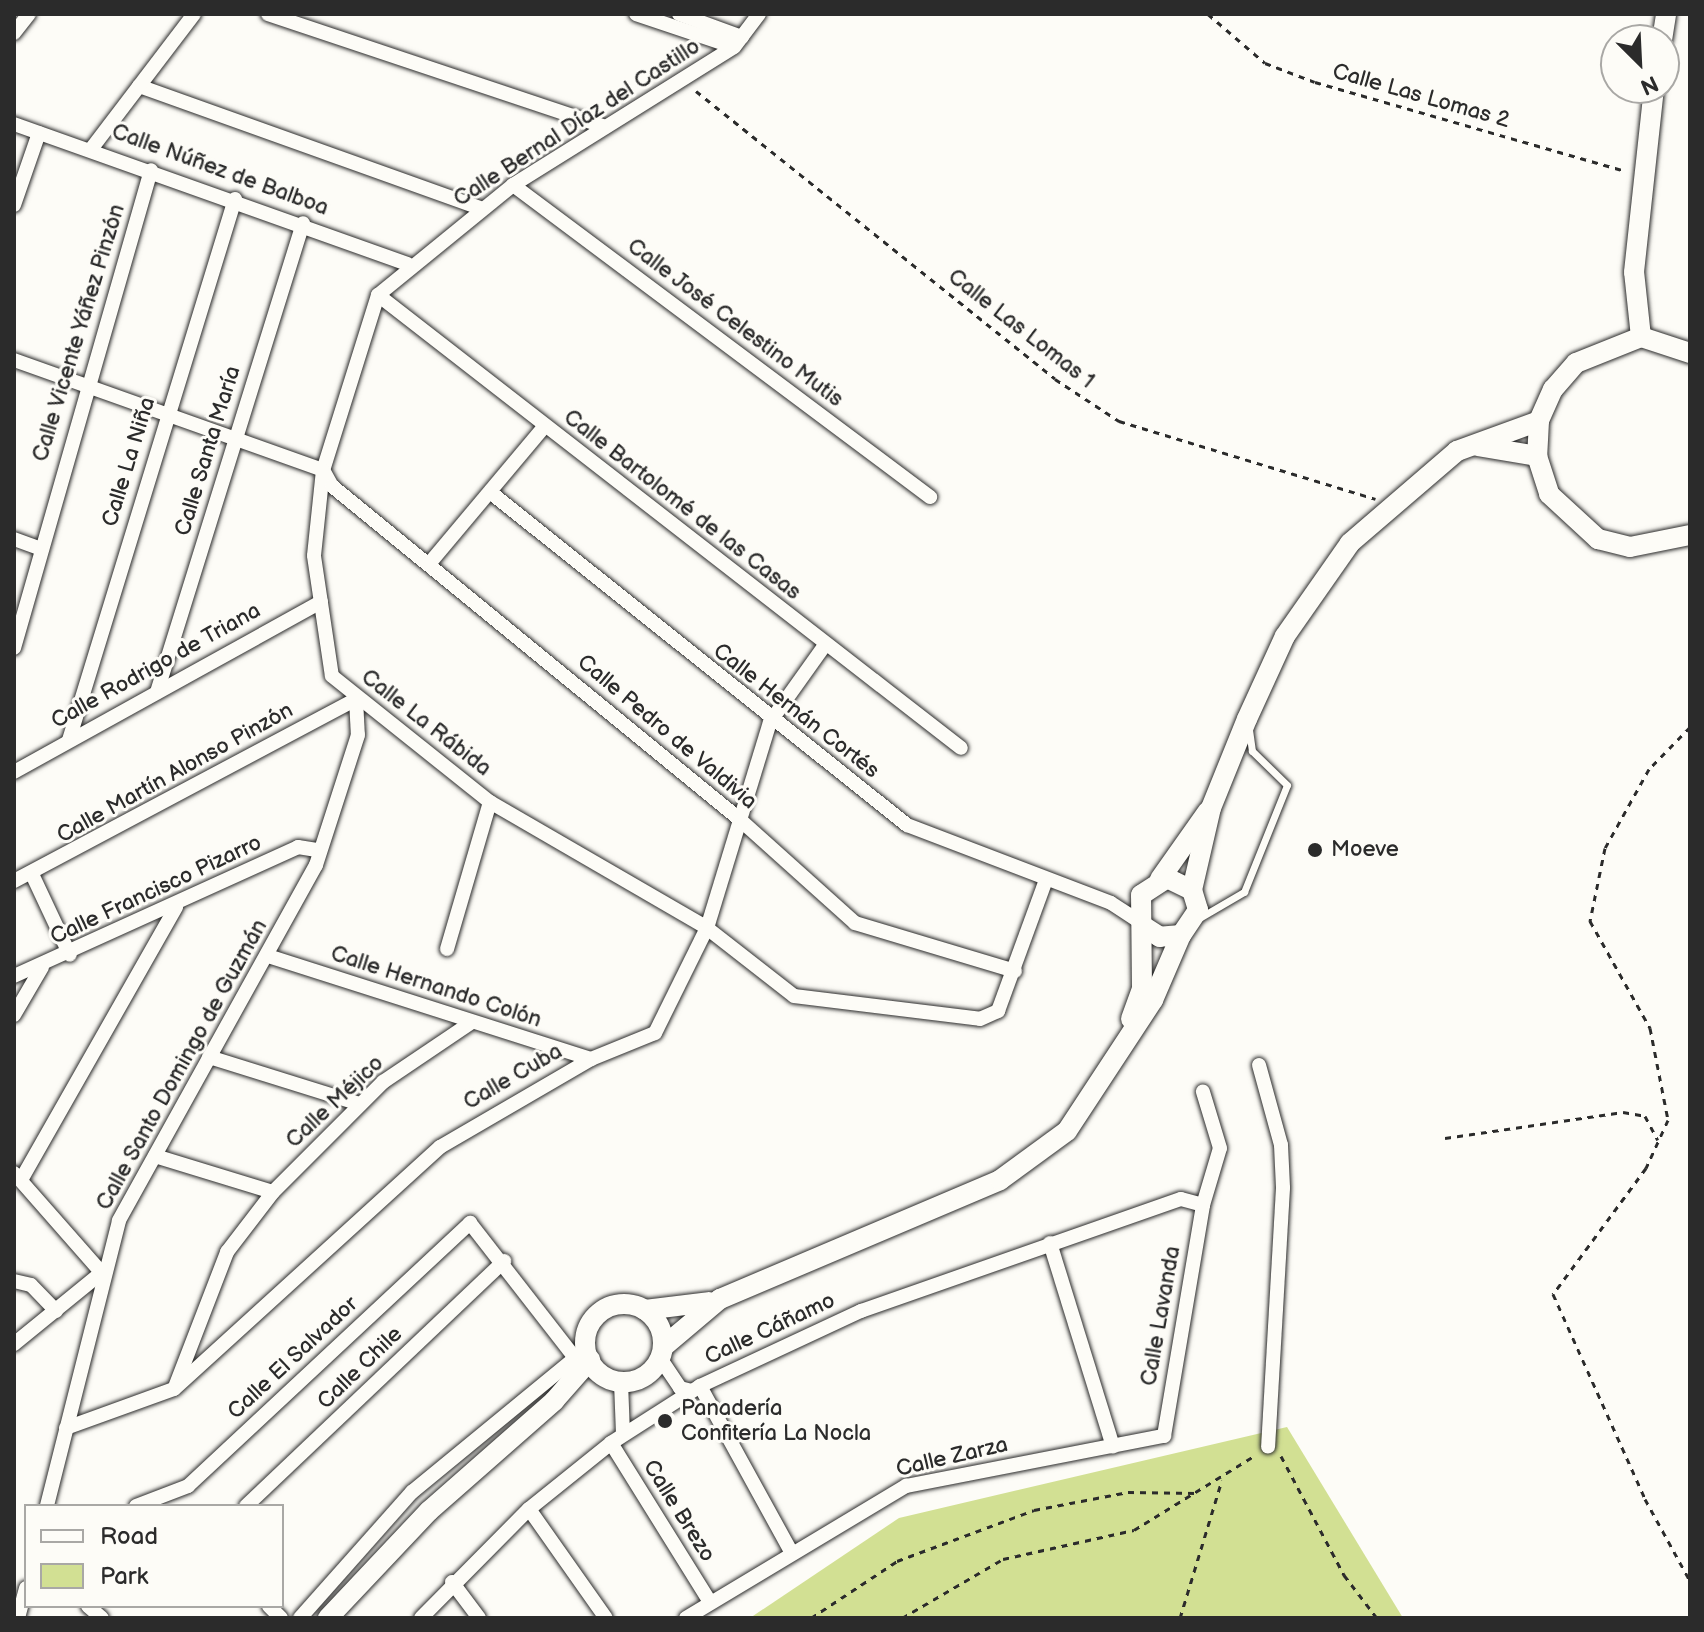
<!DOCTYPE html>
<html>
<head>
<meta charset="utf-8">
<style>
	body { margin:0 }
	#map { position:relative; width:1704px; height:1632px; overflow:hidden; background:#fdfcf7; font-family:"Balsamiq Sans",sans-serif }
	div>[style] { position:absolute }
	.green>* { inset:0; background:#d2e093 }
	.path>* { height:3px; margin-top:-1.5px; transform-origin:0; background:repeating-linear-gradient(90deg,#2b2b2b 0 6px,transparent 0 12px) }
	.roads { filter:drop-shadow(0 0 2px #2b2b2b) drop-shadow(0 0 2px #2b2b2b) }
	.lane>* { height:7px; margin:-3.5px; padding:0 3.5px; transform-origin:3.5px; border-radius:3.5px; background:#fdfcf7 }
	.street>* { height:14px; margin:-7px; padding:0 7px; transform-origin:7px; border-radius:7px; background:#fdfcf7 }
	.secondary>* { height:20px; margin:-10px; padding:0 10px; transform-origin:10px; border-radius:10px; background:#fdfcf7 }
	.secondary>.ring { margin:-10px; padding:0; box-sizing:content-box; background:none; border:20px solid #fdfcf7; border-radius:50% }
	.dots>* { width:22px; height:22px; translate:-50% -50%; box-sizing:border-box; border:4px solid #fdfcf7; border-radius:50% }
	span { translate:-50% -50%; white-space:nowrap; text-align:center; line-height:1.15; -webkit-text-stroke:6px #fdfcf7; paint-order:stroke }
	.street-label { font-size:22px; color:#2b2b2b }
	.poi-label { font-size:22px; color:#2b2b2b }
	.left { translate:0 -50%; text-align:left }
	.frame { position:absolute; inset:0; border:16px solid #2b2b2b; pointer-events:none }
	.legend { position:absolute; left:24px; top:1504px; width:260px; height:104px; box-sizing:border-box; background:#fdfcf7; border:2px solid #a9a8a5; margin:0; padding:10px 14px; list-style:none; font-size:24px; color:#2b2b2b }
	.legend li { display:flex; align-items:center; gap:16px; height:40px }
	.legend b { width:40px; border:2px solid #a9a8a5 }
	.north { position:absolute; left:1600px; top:24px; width:80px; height:80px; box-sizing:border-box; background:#fdfcf7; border:2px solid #a9a8a5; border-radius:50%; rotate:156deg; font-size:22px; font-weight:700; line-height:32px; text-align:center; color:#2b2b2b }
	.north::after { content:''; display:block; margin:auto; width:28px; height:36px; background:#2b2b2b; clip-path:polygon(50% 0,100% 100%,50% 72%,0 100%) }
</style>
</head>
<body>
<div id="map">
	<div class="green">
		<div style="clip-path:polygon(1287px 1427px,1403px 1618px,750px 1618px,899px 1518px)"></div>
	</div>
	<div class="path">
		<div style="left:1208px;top:14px;width:75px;rotate:40.7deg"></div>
		<div style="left:1265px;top:63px;width:53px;rotate:20.8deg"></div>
		<div style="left:1315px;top:82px;width:323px;rotate:16deg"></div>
		<div style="left:696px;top:91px;width:460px;rotate:38.7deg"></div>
		<div style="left:1055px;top:379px;width:77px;rotate:33.3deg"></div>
		<div style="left:1119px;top:421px;width:268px;rotate:16.9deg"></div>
		<div style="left:1690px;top:727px;width:59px;rotate:134.3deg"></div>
		<div style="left:1649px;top:769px;width:90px;rotate:119.1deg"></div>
		<div style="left:1605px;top:848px;width:75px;rotate:101.6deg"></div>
		<div style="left:1590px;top:921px;width:123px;rotate:60.7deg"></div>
		<div style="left:1650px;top:1028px;width:94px;rotate:78.9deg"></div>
		<div style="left:1668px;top:1120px;width:53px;rotate:114.6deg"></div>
		<div style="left:1646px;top:1168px;width:157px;rotate:126.4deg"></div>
		<div style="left:1553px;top:1294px;width:225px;rotate:65.8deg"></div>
		<div style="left:1645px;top:1499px;width:94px;rotate:61.2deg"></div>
		<div style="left:1445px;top:1138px;width:180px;rotate:-8.3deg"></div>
		<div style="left:1623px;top:1112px;width:22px;rotate:10deg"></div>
		<div style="left:1645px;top:1116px;width:27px;rotate:62deg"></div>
		<div style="left:1281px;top:1456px;width:135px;rotate:62.1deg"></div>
		<div style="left:1344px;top:1575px;width:54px;rotate:52.5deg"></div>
		<div style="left:811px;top:1618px;width:103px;rotate:-33.5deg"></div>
		<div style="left:897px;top:1561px;width:146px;rotate:-20.4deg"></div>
		<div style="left:1034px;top:1510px;width:96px;rotate:-10.8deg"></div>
		<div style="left:1128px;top:1492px;width:69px;rotate:0.8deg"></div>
		<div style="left:902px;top:1618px;width:117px;rotate:-30.3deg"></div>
		<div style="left:1003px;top:1559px;width:134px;rotate:-12.5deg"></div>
		<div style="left:1134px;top:1530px;width:141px;rotate:-31.7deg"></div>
		<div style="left:1180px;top:1618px;width:144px;rotate:-73.1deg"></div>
	</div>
	<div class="roads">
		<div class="lane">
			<div style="left:1201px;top:917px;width:50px;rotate:-30.2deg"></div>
			<div style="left:1244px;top:892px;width:115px;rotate:-68.1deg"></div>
			<div style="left:1287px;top:785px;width:49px;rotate:-135.8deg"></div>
			<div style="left:1252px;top:751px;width:21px;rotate:-98deg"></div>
		</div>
		<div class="street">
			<div style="left:268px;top:14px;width:355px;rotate:18.5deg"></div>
			<div style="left:636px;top:14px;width:103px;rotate:18.6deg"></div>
			<div style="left:679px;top:14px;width:67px;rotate:20.1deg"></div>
			<div style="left:759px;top:14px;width:41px;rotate:127.1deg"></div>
			<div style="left:734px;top:47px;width:261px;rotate:148deg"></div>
			<div style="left:513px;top:185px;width:174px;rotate:140.8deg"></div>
			<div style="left:378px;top:295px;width:183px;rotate:107.4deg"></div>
			<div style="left:323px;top:470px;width:86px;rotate:96deg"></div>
			<div style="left:314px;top:556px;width:121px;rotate:81.5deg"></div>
			<div style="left:332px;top:676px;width:202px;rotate:38.6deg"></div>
			<div style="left:490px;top:802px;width:251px;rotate:30.1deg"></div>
			<div style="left:707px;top:928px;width:110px;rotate:38deg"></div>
			<div style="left:794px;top:996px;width:187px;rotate:7deg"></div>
			<div style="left:980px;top:1019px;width:20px;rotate:-24deg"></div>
			<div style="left:998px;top:1011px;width:140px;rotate:-69.9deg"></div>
			<div style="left:14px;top:33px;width:24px;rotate:-52deg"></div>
			<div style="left:139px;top:86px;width:364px;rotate:19.7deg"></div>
			<div style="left:14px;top:124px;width:418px;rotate:19.6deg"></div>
			<div style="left:92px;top:148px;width:168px;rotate:-52.7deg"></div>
			<div style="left:513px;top:185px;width:521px;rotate:36.8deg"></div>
			<div style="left:14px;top:205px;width:76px;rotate:-70.9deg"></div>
			<div style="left:378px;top:295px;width:738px;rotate:37.85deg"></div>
			<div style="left:14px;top:360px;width:328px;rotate:19.6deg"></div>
			<div style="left:323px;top:470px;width:18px;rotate:61deg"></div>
			<div style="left:332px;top:486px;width:524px;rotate:39.27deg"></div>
			<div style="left:738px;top:818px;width:157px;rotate:41.9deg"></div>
			<div style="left:855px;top:923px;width:167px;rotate:16.7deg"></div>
			<div style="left:490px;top:492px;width:534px;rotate:38.61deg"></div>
			<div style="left:907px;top:825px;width:218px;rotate:20.9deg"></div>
			<div style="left:1111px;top:903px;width:35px;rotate:33deg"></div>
			<div style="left:14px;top:539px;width:27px;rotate:20deg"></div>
			<div style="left:429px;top:564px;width:180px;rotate:-50deg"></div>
			<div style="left:14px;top:648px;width:497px;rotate:-74deg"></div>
			<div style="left:157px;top:692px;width:491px;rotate:-72.7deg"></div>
			<div style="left:69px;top:740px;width:566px;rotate:-72.94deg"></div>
			<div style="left:14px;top:772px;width:351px;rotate:-29deg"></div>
			<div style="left:32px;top:874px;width:89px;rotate:64.9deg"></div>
			<div style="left:14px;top:881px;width:387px;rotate:-28deg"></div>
			<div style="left:356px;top:699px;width:36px;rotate:87deg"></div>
			<div style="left:358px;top:735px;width:137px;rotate:107.9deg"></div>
			<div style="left:316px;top:865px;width:407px;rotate:119deg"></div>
			<div style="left:119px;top:1221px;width:294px;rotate:104.2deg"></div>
			<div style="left:447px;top:949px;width:153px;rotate:-73.7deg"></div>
			<div style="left:268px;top:956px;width:339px;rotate:17.7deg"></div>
			<div style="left:14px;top:976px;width:312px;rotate:-24.4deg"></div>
			<div style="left:298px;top:847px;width:19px;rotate:9deg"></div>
			<div style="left:14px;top:1015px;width:56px;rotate:-59.7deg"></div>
			<div style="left:209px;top:1057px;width:158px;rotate:17.3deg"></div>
			<div style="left:1259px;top:1065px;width:83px;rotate:74.6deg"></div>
			<div style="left:1281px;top:1145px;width:43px;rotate:87.3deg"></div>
			<div style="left:1283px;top:1188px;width:259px;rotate:93.3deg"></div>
			<div style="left:155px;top:1156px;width:123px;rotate:17deg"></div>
			<div style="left:14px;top:1173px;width:132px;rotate:48.7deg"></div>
			<div style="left:21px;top:1180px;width:314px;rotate:-60.4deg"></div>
			<div style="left:1050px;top:1243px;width:213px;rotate:72.8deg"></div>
			<div style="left:14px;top:1281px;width:17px;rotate:13deg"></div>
			<div style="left:31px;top:1285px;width:36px;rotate:46deg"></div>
			<div style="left:14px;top:1344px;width:112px;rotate:-39.2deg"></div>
			<div style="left:660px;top:1358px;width:36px;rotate:56deg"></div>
			<div style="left:680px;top:1388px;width:11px;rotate:15deg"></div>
			<div style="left:621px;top:1382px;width:51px;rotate:87.8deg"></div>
			<div style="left:700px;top:1386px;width:187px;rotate:61.2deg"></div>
			<div style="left:175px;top:1387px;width:145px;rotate:-68.9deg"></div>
			<div style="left:227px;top:1252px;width:76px;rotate:-52.5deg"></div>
			<div style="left:273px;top:1192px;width:156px;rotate:-45deg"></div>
			<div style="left:383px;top:1082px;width:107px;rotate:-34deg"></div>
			<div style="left:66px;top:1428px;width:115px;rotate:-19.9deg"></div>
			<div style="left:174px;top:1389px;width:360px;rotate:-42.3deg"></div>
			<div style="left:440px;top:1147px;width:175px;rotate:-30.2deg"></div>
			<div style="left:591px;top:1059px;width:69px;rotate:-22.1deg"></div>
			<div style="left:655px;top:1033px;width:117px;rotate:-63.7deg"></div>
			<div style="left:707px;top:928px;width:215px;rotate:-73deg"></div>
			<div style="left:770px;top:722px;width:95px;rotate:-54.5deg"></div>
			<div style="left:611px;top:1443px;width:187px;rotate:58.1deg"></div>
			<div style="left:136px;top:1506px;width:56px;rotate:-21deg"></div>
			<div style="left:188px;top:1486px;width:386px;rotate:-43deg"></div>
			<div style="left:470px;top:1223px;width:171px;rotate:52.1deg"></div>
			<div style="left:246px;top:1506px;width:356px;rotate:-43.5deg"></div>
			<div style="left:529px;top:1509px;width:133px;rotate:54.8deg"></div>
			<div style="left:452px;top:1582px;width:45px;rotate:53.1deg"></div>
			<div style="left:88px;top:1606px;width:18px;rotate:41deg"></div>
			<div style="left:269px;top:1606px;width:17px;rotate:45deg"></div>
			<div style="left:18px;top:1618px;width:31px;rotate:-75deg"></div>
			<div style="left:300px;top:1618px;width:169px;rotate:-48.4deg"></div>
			<div style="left:412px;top:1492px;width:225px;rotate:-39.4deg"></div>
			<div style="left:421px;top:1618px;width:153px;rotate:-45.3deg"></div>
			<div style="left:529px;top:1509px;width:105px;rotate:-38.8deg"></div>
			<div style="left:611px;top:1443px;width:106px;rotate:-32.6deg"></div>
			<div style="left:700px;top:1386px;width:178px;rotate:-25deg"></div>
			<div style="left:861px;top:1311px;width:339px;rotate:-19.3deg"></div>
			<div style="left:1181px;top:1199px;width:23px;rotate:15deg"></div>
			<div style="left:686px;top:1618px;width:257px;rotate:-31deg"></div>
			<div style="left:906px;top:1486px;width:263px;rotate:-11deg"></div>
			<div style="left:1164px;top:1436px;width:234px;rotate:-80.4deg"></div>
			<div style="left:1203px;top:1205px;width:59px;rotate:-73.4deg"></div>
			<div style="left:1220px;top:1148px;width:59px;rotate:-106.9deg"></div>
		</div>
		<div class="secondary">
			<div style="left:1662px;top:40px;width:26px;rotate:-81deg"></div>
			<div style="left:1641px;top:337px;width:65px;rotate:-96.1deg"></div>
			<div style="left:1634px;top:272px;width:185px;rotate:-83.8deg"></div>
			<div style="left:1690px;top:353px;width:52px;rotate:-161.9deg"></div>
			<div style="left:1641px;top:337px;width:70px;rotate:158.2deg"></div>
			<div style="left:1576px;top:363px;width:35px;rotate:131deg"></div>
			<div style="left:1553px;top:389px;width:35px;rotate:114deg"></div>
			<div style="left:1539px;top:421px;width:35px;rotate:93deg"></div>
			<div style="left:1537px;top:456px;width:40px;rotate:72deg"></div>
			<div style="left:1549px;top:494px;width:67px;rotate:42.6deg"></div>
			<div style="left:1598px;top:539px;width:33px;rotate:14deg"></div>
			<div style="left:1630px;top:547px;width:61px;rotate:-11.3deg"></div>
			<div style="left:1478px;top:446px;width:60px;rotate:9.6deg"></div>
			<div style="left:1160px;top:879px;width:83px;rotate:-54.8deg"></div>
			<div style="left:1192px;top:890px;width:84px;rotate:-77deg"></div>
			<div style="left:1211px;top:808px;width:96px;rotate:-68deg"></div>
			<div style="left:1247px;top:719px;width:91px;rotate:-65.4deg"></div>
			<div style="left:1285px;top:636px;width:113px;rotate:-55deg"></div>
			<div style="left:1350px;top:543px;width:141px;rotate:-40.7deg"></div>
			<div style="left:1457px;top:451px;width:87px;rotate:-20.1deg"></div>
			<div style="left:1131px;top:1019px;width:33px;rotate:-70deg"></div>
			<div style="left:1142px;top:988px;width:93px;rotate:-90.6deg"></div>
			<div style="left:1141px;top:895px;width:31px;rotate:-33deg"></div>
			<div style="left:1167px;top:878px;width:28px;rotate:26deg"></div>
			<div style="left:1192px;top:890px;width:21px;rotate:73deg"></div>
			<div style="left:1198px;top:910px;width:30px;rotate:124deg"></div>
			<div style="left:1181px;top:935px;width:21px;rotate:175deg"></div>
			<div style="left:1160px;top:937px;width:20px;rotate:-147deg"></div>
			<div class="ring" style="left:585px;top:1304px;width:58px;height:58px"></div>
			<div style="left:645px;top:1310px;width:64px;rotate:-7.1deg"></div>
			<div style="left:663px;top:1347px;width:75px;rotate:-40.1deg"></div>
			<div style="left:720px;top:1299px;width:304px;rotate:-23deg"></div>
			<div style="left:1000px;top:1180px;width:83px;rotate:-36.2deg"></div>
			<div style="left:1067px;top:1131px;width:157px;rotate:-56.7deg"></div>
			<div style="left:1153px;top:1000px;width:71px;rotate:-66.7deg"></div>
			<div style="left:328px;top:1618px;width:147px;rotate:-46.7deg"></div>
			<div style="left:429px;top:1511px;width:167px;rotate:-41.3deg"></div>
			<div style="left:554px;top:1401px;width:55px;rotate:-48.7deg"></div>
		</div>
	</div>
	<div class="dots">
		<div style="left:1315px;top:850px;background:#2b2b2b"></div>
		<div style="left:665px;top:1421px;background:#2b2b2b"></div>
	</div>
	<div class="street-label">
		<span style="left:1421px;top:96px;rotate:16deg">Calle Las Lomas 2</span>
		<span style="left:577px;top:123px;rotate:-33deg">Calle Bernal Díaz del Castillo</span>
		<span style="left:220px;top:170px;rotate:20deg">Calle Núñez de Balboa</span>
		<span style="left:735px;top:323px;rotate:37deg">Calle José Celestino Mutis</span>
		<span style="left:1021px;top:329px;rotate:38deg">Calle Las Lomas 1</span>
		<span style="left:79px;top:333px;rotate:-73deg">Calle Vicente Yáñez Pinzón</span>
		<span style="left:208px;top:451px;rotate:-73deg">Calle Santa María</span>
		<span style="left:129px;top:462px;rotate:-73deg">Calle La Niña</span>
		<span style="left:682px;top:505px;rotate:38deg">Calle Bartolomé de las Casas</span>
		<span style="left:156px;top:666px;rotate:-29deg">Calle Rodrigo de Triana</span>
		<span style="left:796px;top:711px;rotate:38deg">Calle Hernán Cortés</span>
		<span style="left:426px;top:723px;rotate:38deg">Calle La Rábida</span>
		<span style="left:667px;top:732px;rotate:40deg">Calle Pedro de Valdivia</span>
		<span style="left:175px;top:773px;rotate:-29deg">Calle Martín Alonso Pinzón</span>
		<span style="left:156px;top:890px;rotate:-25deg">Calle Francisco Pizarro</span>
		<span style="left:436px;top:987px;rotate:18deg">Calle Hernando Colón</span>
		<span style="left:182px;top:1065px;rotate:-61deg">Calle Santo Domingo de Guzmán</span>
		<span style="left:513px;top:1077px;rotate:-30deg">Calle Cuba</span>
		<span style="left:335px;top:1102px;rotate:-43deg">Calle Méjico</span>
		<span style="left:1161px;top:1316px;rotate:-80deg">Calle Lavanda</span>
		<span style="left:770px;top:1329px;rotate:-25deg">Calle Cáñamo</span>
		<span style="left:293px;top:1358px;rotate:-43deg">Calle El Salvador</span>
		<span style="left:360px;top:1368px;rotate:-44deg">Calle Chile</span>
		<span style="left:952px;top:1457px;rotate:-13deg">Calle Zarza</span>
		<span style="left:679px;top:1511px;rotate:58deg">Calle Brezo</span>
	</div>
	<div class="poi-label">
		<span class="left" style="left:1331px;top:850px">Moeve</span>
		<span class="left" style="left:681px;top:1421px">Panadería<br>Confitería La Nocla</span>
	</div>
	<div class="frame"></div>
	<ul class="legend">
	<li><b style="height:10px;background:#fdfcf7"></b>Road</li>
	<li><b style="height:22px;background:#d2e093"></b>Park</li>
	</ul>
	<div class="north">N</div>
</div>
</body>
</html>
